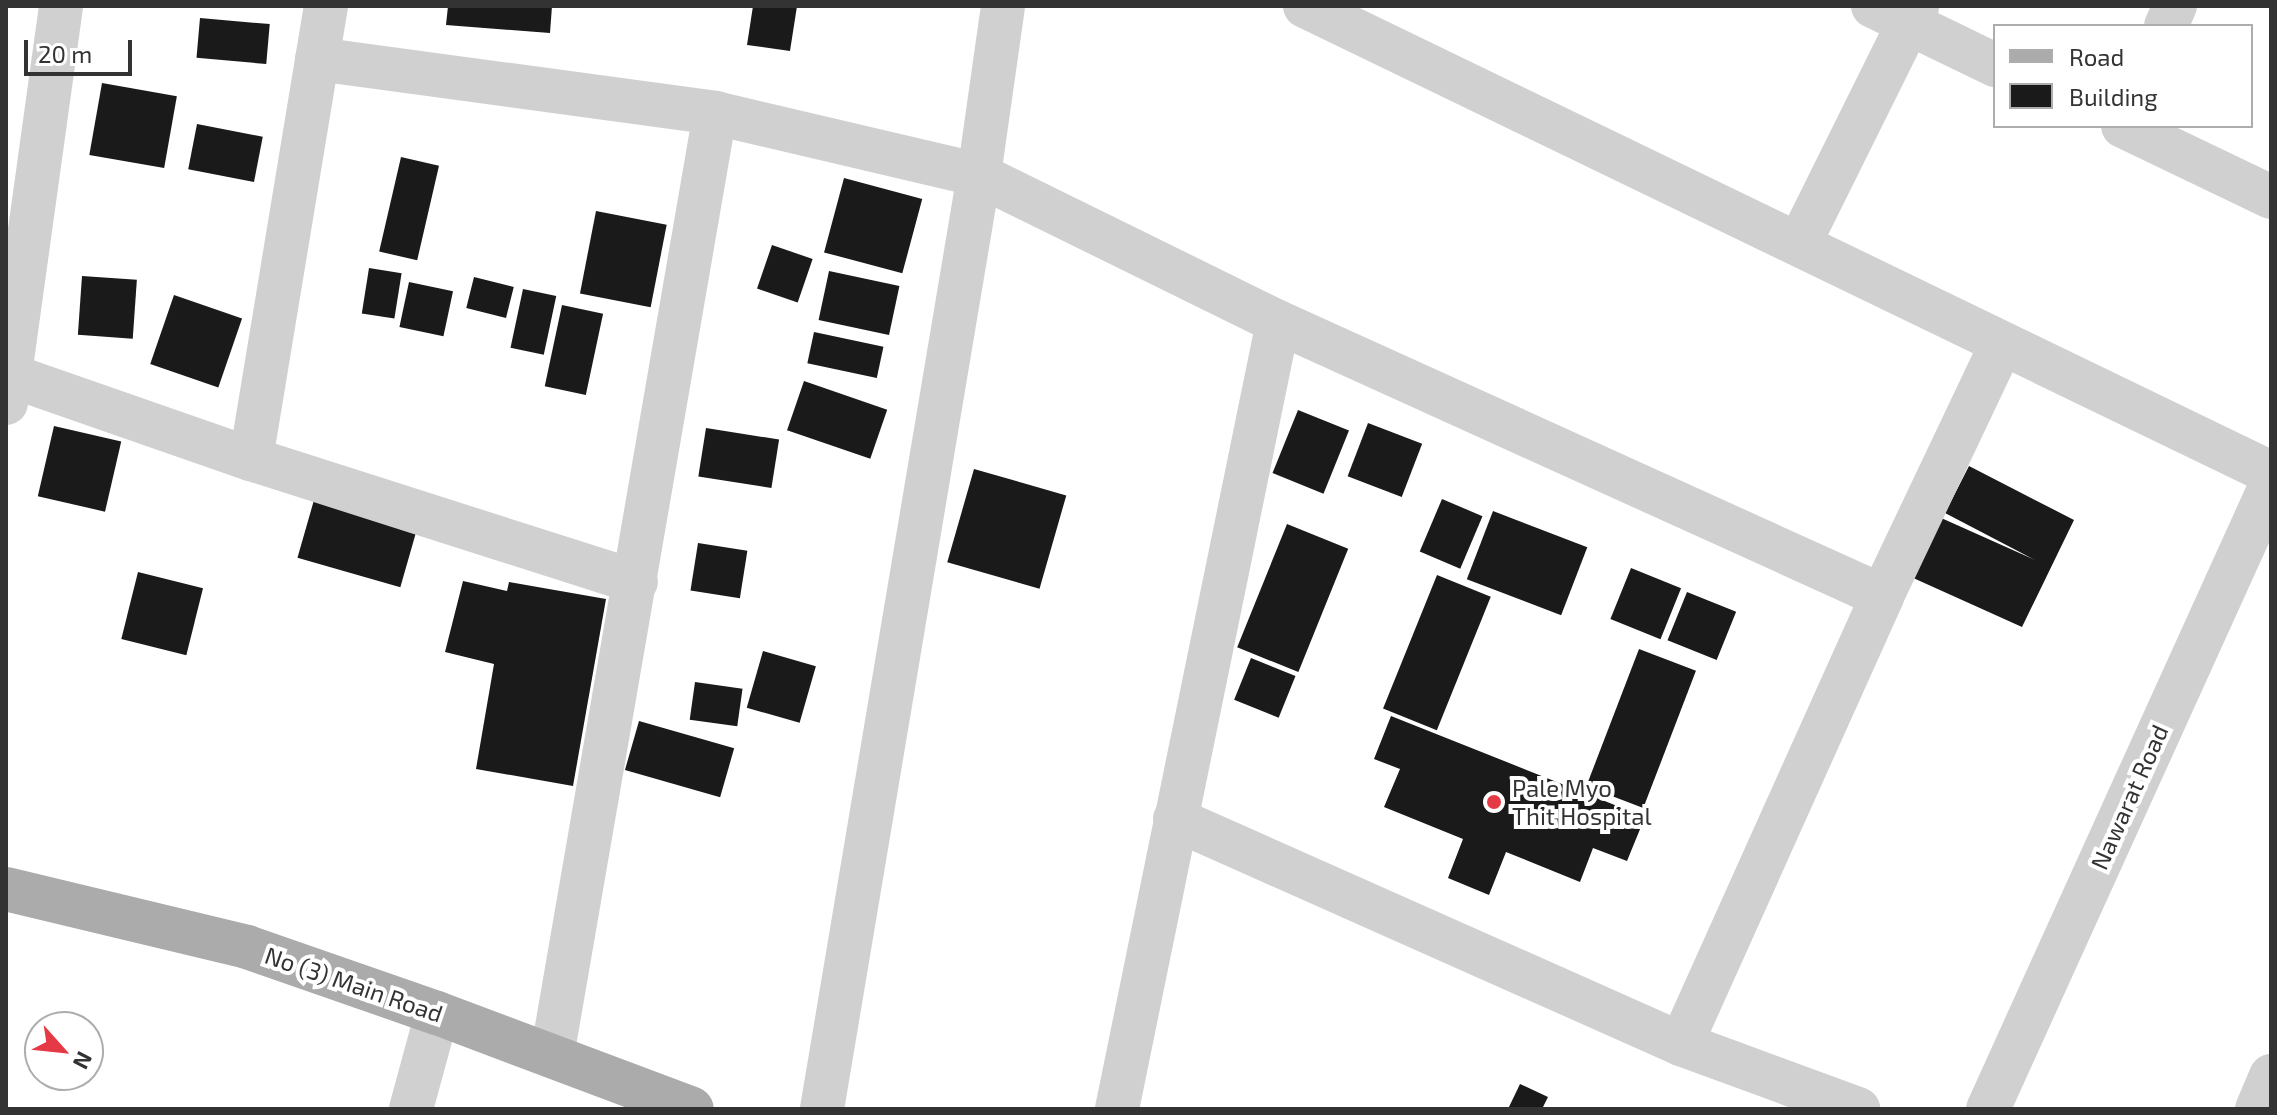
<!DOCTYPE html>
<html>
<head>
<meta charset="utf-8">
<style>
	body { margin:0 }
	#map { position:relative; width:2277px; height:1115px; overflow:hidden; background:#fff; font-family:"Exo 2",sans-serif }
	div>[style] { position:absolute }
	.building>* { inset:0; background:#1a1a1a; transform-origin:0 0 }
	.minor>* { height:44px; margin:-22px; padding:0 22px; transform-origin:22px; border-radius:22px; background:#d0d0d0 }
	.major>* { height:44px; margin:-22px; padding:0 22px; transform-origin:22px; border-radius:22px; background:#ababab }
	.dots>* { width:22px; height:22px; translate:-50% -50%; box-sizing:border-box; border:4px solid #fff; border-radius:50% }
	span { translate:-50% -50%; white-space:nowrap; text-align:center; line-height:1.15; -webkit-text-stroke:8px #fff; paint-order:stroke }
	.poi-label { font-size:24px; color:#333 }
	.left { translate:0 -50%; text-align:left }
	.street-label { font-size:24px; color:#333 }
	.frame { position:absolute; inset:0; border:8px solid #333; pointer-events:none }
	.legend { position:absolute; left:1993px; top:24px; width:260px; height:104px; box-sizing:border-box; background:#fff; border:2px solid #adadad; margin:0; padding:10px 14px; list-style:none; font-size:24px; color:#333 }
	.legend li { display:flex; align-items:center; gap:16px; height:40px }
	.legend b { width:40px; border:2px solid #adadad }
	.north { position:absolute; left:24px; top:1011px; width:80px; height:80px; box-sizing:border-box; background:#fff; border:2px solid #adadad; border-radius:50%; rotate:117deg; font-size:22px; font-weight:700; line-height:32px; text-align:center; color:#333 }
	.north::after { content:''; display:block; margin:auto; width:28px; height:36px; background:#e63946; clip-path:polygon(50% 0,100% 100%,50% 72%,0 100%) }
	.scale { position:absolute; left:24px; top:40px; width:108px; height:36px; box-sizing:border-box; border:4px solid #333; border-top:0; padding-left:10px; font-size:24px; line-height:28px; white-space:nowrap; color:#333; -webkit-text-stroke:6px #fff; paint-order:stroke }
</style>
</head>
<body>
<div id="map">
	<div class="building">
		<div style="clip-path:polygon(448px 6px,552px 6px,550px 33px,446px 25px)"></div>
		<div style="clip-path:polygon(753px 6px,797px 6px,790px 51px,747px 45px)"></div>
		<div style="left:200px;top:18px;width:70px;height:40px;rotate:5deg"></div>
		<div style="left:102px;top:83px;width:76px;height:73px;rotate:10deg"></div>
		<div style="left:197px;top:124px;width:67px;height:46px;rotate:11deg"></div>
		<div style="left:401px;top:157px;width:39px;height:97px;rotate:13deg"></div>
		<div style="left:844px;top:178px;width:81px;height:77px;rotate:15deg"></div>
		<div style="left:596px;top:211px;width:72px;height:84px;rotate:11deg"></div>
		<div style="left:772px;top:245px;width:43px;height:46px;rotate:19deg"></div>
		<div style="left:369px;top:268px;width:33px;height:46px;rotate:9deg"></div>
		<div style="left:829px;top:271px;width:72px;height:50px;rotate:12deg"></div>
		<div style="left:82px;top:276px;width:55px;height:59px;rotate:4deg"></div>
		<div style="left:474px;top:277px;width:41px;height:32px;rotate:14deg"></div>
		<div style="left:409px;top:282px;width:45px;height:46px;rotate:12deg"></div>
		<div style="left:523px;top:289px;width:34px;height:60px;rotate:12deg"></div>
		<div style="left:174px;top:295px;width:72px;height:73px;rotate:19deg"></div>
		<div style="left:562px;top:305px;width:42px;height:83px;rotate:12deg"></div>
		<div style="left:814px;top:332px;width:71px;height:32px;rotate:12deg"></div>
		<div style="left:804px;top:381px;width:88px;height:52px;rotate:19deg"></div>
		<div style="left:1298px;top:410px;width:55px;height:68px;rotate:22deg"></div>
		<div style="left:1368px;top:423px;width:58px;height:57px;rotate:21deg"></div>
		<div style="left:54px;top:426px;width:69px;height:72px;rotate:13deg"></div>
		<div style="left:706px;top:428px;width:74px;height:49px;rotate:9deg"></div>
		<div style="clip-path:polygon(1969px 466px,2074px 520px,2022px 627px,1911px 577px,1939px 517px,2035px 560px,1945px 513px)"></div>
		<div style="left:974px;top:469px;width:96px;height:97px;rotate:16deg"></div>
		<div style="left:1442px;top:499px;width:44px;height:57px;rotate:23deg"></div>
		<div style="left:314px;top:500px;width:107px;height:60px;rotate:16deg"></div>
		<div style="left:1493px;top:511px;width:101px;height:73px;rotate:21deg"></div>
		<div style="left:1287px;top:524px;width:66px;height:133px;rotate:22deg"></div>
		<div style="left:698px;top:543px;width:50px;height:48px;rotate:9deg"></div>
		<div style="left:1631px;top:568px;width:54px;height:55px;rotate:22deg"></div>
		<div style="left:138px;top:572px;width:67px;height:69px;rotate:14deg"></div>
		<div style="left:1437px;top:575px;width:58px;height:144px;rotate:22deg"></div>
		<div style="clip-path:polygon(463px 581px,507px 591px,509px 582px,606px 599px,573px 786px,476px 769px,494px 664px,445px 652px)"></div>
		<div style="left:1687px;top:592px;width:53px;height:52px;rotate:22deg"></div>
		<div style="left:1639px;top:649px;width:61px;height:147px;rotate:21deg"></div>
		<div style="left:763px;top:651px;width:55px;height:59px;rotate:16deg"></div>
		<div style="left:1251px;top:658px;width:48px;height:45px;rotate:22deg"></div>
		<div style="left:695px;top:682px;width:48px;height:38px;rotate:8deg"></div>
		<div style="clip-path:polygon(1391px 716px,1645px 817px,1627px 861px,1593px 848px,1580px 882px,1506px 852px,1489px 895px,1448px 878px,1463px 839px,1384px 807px,1400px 769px,1374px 759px)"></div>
		<div style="left:639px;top:721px;width:99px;height:51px;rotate:16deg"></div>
		<div style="clip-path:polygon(1520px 1084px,1548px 1097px,1542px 1109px,1508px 1109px)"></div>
	</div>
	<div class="minor">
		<div style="left:1305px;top:6px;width:1073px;rotate:25.8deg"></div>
		<div style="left:1873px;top:6px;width:136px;rotate:25.8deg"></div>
		<div style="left:2166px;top:26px;width:22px;rotate:-66deg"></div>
		<div style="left:317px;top:59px;width:402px;rotate:7.7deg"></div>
		<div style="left:715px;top:113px;width:271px;rotate:13.2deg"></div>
		<div style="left:979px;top:175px;width:333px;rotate:26.2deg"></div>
		<div style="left:1278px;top:322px;width:663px;rotate:24.4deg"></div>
		<div style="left:2123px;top:126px;width:164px;rotate:25.6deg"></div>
		<div style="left:1799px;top:244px;width:266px;rotate:-63.6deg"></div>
		<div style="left:12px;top:376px;width:253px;rotate:19.2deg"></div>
		<div style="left:251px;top:459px;width:404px;rotate:17.7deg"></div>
		<div style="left:6px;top:403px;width:401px;rotate:-82.1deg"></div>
		<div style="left:251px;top:459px;width:459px;rotate:-80.6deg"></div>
		<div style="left:1175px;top:819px;width:554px;rotate:23.97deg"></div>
		<div style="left:1681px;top:1044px;width:189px;rotate:20.2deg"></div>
		<div style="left:1681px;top:1044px;width:491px;rotate:-65.8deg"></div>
		<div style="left:1882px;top:596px;width:278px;rotate:-64.6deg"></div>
		<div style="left:552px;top:1056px;width:957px;rotate:-80.19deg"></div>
		<div style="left:411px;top:1109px;width:99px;rotate:-74.8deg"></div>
		<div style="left:822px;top:1109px;width:947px;rotate:-80.46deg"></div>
		<div style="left:979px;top:175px;width:171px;rotate:-81.9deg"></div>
		<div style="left:1117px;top:1109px;width:803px;rotate:-78.44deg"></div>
		<div style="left:1988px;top:1109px;width:685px;rotate:-65.6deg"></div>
		<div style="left:2257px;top:1109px;width:36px;rotate:-67deg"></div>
	</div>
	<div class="major">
		<div style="left:6px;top:889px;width:248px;rotate:13.5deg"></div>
		<div style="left:247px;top:947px;width:201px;rotate:19.2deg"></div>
		<div style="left:437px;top:1013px;width:272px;rotate:20.6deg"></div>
	</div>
	<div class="dots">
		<div style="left:1494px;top:802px;background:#e63946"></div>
	</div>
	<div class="poi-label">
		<span class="left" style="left:1512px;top:802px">Pale Myo<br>Thit Hospital</span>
	</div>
	<div class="street-label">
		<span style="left:2129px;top:797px;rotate:-66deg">Nawarat Road</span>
		<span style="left:354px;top:984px;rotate:19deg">No (3) Main Road</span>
	</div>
	<div class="frame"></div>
	<ul class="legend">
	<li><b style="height:10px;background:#ababab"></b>Road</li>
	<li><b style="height:22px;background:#1a1a1a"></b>Building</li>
	</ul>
	<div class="north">N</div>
	<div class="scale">20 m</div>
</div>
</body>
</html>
